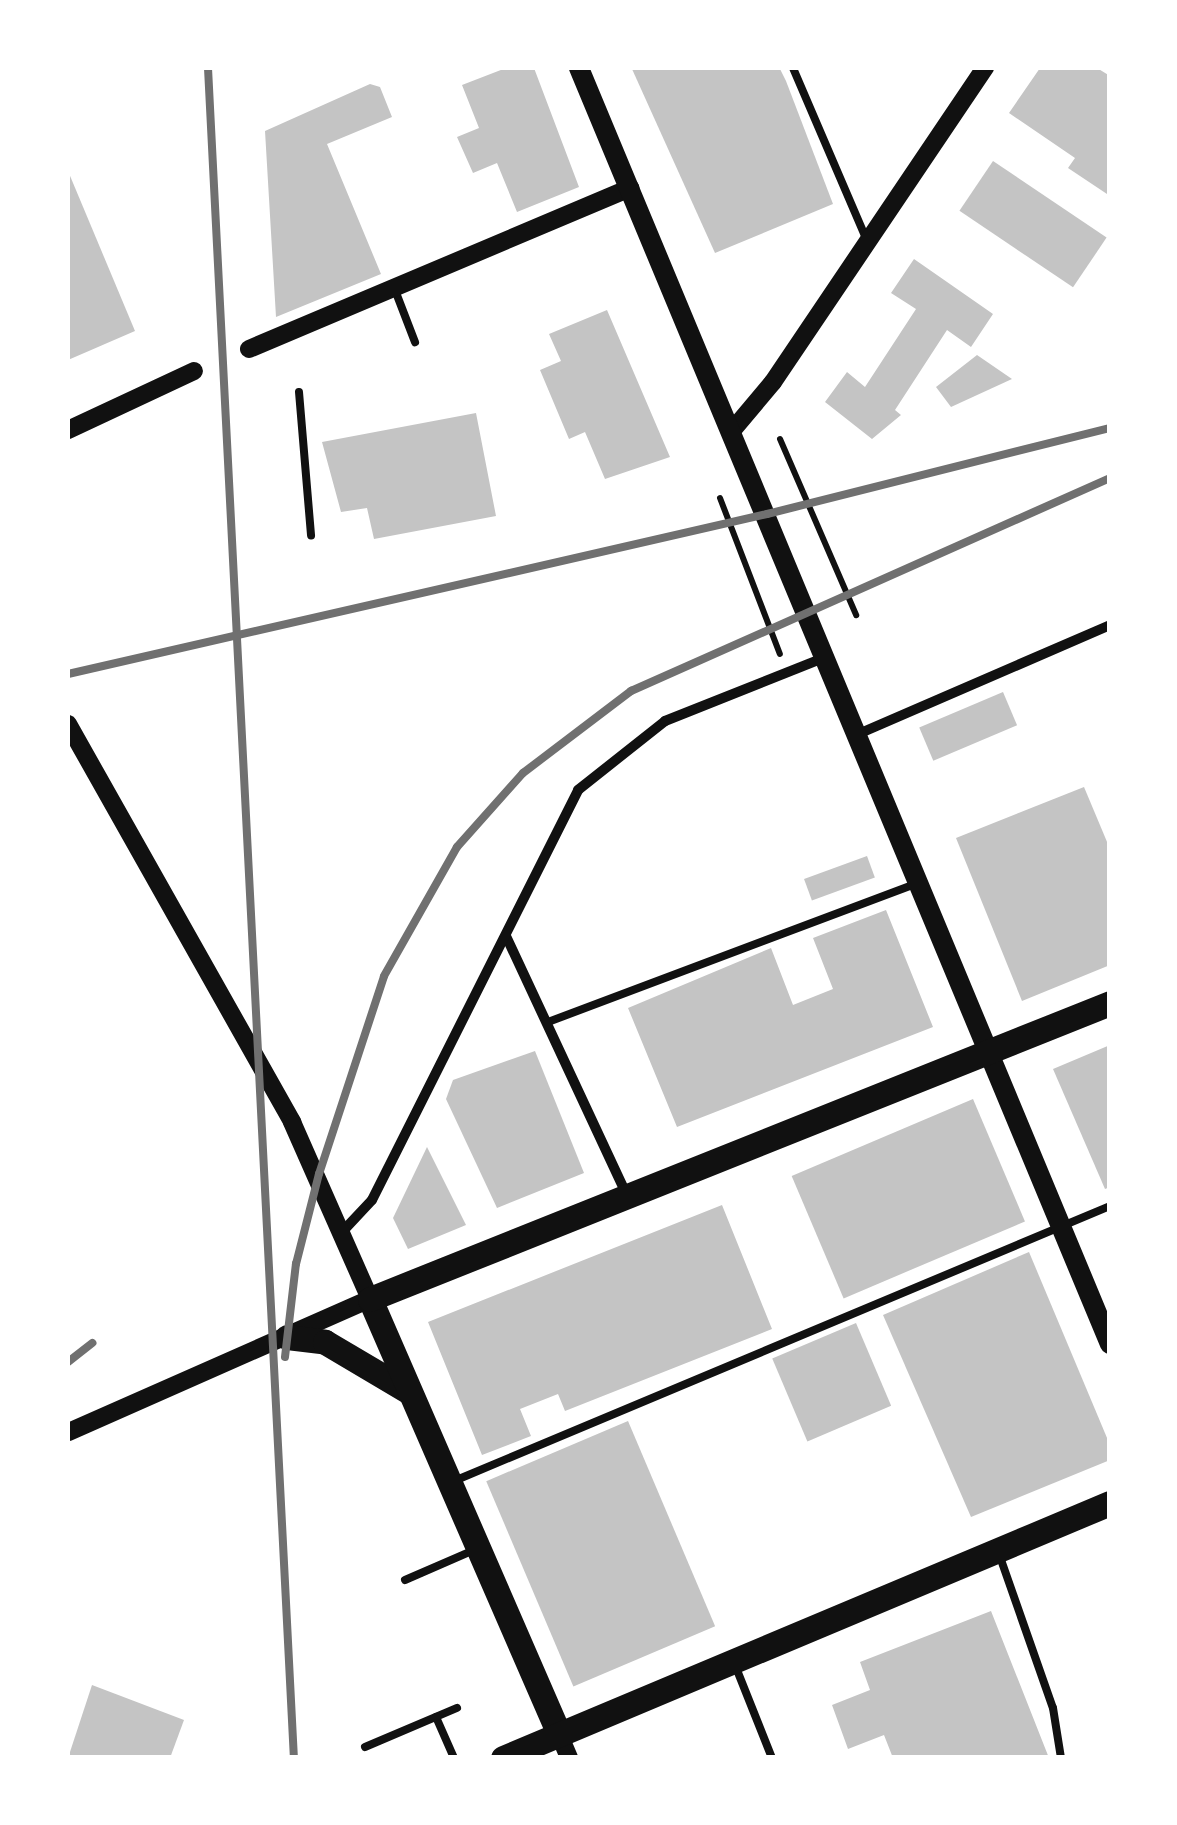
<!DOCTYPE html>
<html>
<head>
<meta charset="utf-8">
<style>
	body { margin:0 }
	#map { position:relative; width:1177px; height:1825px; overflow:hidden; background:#fff; font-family:"Work Sans",sans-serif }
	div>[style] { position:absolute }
	.building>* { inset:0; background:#c4c4c4; transform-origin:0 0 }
	.path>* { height:6px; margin:-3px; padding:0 3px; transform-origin:3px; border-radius:3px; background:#111 }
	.service>* { height:8px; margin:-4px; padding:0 4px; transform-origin:4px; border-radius:4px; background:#111 }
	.minor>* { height:10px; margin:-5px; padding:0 5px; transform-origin:5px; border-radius:5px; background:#111 }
	.tertiary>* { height:18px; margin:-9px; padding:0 9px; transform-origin:9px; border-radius:9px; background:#111 }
	.secondary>* { height:20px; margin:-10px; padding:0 10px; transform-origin:10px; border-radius:10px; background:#111 }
	.primary>* { height:25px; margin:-12.5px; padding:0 12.5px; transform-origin:12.5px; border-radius:12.5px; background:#111 }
	.rail>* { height:8px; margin:-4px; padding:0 4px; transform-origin:4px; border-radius:4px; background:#707070 }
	span { translate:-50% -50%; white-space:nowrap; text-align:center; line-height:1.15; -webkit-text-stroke:8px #fff; paint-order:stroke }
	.frame { position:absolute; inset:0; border:70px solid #fff; pointer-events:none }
</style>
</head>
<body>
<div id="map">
	<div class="building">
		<div style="clip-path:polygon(506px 68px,534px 68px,579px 187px,517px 212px,497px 163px,473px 173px,457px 137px,479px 128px,462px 85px)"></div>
		<div style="clip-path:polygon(770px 68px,780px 69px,786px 81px,833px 204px,715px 253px,632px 69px)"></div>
		<div style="clip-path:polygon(1040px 68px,1097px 68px,1110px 76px,1110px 196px,1068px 168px,1075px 158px,1009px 113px)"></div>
		<div style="clip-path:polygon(370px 84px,380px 87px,392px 117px,327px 144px,381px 274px,276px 317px,265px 131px)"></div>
		<div style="left:993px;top:161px;width:137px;height:60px;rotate:34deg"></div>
		<div style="clip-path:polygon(68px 171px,135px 331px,68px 360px)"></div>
		<div style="clip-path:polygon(914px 259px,993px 314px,971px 347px,947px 330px,895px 410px,901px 415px,872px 439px,825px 402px,847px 372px,865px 387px,916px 309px,891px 293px)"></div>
		<div style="clip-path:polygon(607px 310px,670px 457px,605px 479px,585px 432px,569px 439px,540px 370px,561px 361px,549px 334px)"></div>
		<div style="clip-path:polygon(977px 355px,1012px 379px,951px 407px,936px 387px)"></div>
		<div style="clip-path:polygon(476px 413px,496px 516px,374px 539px,367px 508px,341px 512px,322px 442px)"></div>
		<div style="left:1003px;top:692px;width:36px;height:91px;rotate:67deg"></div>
		<div style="clip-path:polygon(1084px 787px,1110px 849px,1110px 965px,1022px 1001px,956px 838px)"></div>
		<div style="left:867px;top:856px;width:23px;height:67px;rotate:70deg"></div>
		<div style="clip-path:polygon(886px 910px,933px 1027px,677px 1127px,628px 1008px,771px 948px,793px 1005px,833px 989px,813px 938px)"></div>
		<div style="clip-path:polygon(1110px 1045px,1110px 1187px,1105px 1189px,1053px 1069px)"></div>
		<div style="clip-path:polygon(535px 1051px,584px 1173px,497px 1208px,446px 1099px,453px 1080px)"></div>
		<div style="left:973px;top:1099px;width:133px;height:197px;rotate:67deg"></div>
		<div style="clip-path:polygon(427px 1147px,466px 1225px,408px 1249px,393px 1218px)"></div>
		<div style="clip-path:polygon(722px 1205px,772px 1329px,565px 1411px,558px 1394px,520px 1409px,531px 1436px,482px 1455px,428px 1322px)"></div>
		<div style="clip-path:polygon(1029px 1252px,1110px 1445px,1110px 1460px,971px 1517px,883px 1315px)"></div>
		<div style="left:856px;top:1323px;width:90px;height:91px;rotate:67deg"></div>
		<div style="left:628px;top:1421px;width:223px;height:154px;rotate:67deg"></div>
		<div style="clip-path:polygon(991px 1611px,1049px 1758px,893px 1758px,884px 1735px,848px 1749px,832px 1705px,870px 1690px,860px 1662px)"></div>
		<div style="clip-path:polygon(92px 1685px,184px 1720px,170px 1758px,68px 1758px)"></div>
	</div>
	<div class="path">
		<div style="left:780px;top:439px;width:192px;rotate:66.6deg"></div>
		<div style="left:720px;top:498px;width:167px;rotate:69deg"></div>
	</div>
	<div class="service">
		<div style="left:793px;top:68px;width:185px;rotate:66.8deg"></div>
		<div style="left:395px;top:290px;width:56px;rotate:69deg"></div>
		<div style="left:299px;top:392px;width:144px;rotate:85.2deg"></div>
		<div style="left:548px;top:1022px;width:393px;rotate:-20.6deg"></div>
		<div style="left:454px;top:1481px;width:711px;rotate:-22.74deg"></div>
		<div style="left:999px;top:1554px;width:163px;rotate:70.7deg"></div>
		<div style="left:1053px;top:1708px;width:51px;rotate:80.9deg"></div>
		<div style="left:405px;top:1580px;width:75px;rotate:-23.5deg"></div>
		<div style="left:735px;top:1665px;width:100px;rotate:68.3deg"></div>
		<div style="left:436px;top:1717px;width:45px;rotate:66.3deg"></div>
		<div style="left:365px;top:1747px;width:100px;rotate:-23deg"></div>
	</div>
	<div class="minor">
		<div style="left:856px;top:735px;width:277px;rotate:-23.4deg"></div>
		<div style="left:506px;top:936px;width:287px;rotate:65deg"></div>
		<div style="left:343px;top:1231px;width:42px;rotate:-46.9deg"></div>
		<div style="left:372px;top:1200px;width:459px;rotate:-63.3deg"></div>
		<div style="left:578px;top:790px;width:111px;rotate:-38.4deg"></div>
		<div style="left:665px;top:721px;width:170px;rotate:-21.7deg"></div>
	</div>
	<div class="tertiary">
		<div style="left:249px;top:349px;width:414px;rotate:-22.9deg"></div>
		<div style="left:68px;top:430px;width:139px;rotate:-25.1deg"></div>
		<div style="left:731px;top:432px;width:65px;rotate:-50deg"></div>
		<div style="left:773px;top:382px;width:379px;rotate:-56deg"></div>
		<div style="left:68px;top:724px;width:457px;rotate:60.6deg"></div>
		<div style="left:292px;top:1122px;width:193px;rotate:66.2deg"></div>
		<div style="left:370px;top:1299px;width:330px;rotate:156.2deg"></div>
		<div style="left:559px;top:1734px;width:26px;rotate:67deg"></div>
	</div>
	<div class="secondary">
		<div style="left:579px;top:68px;width:1382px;rotate:67.41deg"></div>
	</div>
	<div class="primary">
		<div style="left:287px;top:1337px;width:38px;rotate:7deg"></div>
		<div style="left:325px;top:1342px;width:96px;rotate:30.6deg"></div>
		<div style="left:559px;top:1734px;width:474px;rotate:-113.5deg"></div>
		<div style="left:370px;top:1299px;width:797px;rotate:-21.8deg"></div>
		<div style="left:503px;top:1758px;width:658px;rotate:-22.79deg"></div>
	</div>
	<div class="rail">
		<div style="left:208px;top:68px;width:1692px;rotate:87.09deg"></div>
		<div style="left:68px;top:674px;width:717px;rotate:-12.89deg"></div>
		<div style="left:767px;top:514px;width:354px;rotate:-14.1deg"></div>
		<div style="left:285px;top:1357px;width:94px;rotate:-83.3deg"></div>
		<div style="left:296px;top:1264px;width:93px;rotate:-75.7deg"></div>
		<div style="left:319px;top:1174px;width:208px;rotate:-71.8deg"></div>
		<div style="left:384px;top:976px;width:148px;rotate:-60.5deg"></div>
		<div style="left:457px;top:847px;width:99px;rotate:-48.3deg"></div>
		<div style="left:523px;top:773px;width:136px;rotate:-37.2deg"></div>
		<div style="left:631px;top:691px;width:524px;rotate:-23.97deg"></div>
		<div style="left:68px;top:1362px;width:31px;rotate:-38deg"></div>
	</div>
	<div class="frame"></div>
</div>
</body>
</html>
